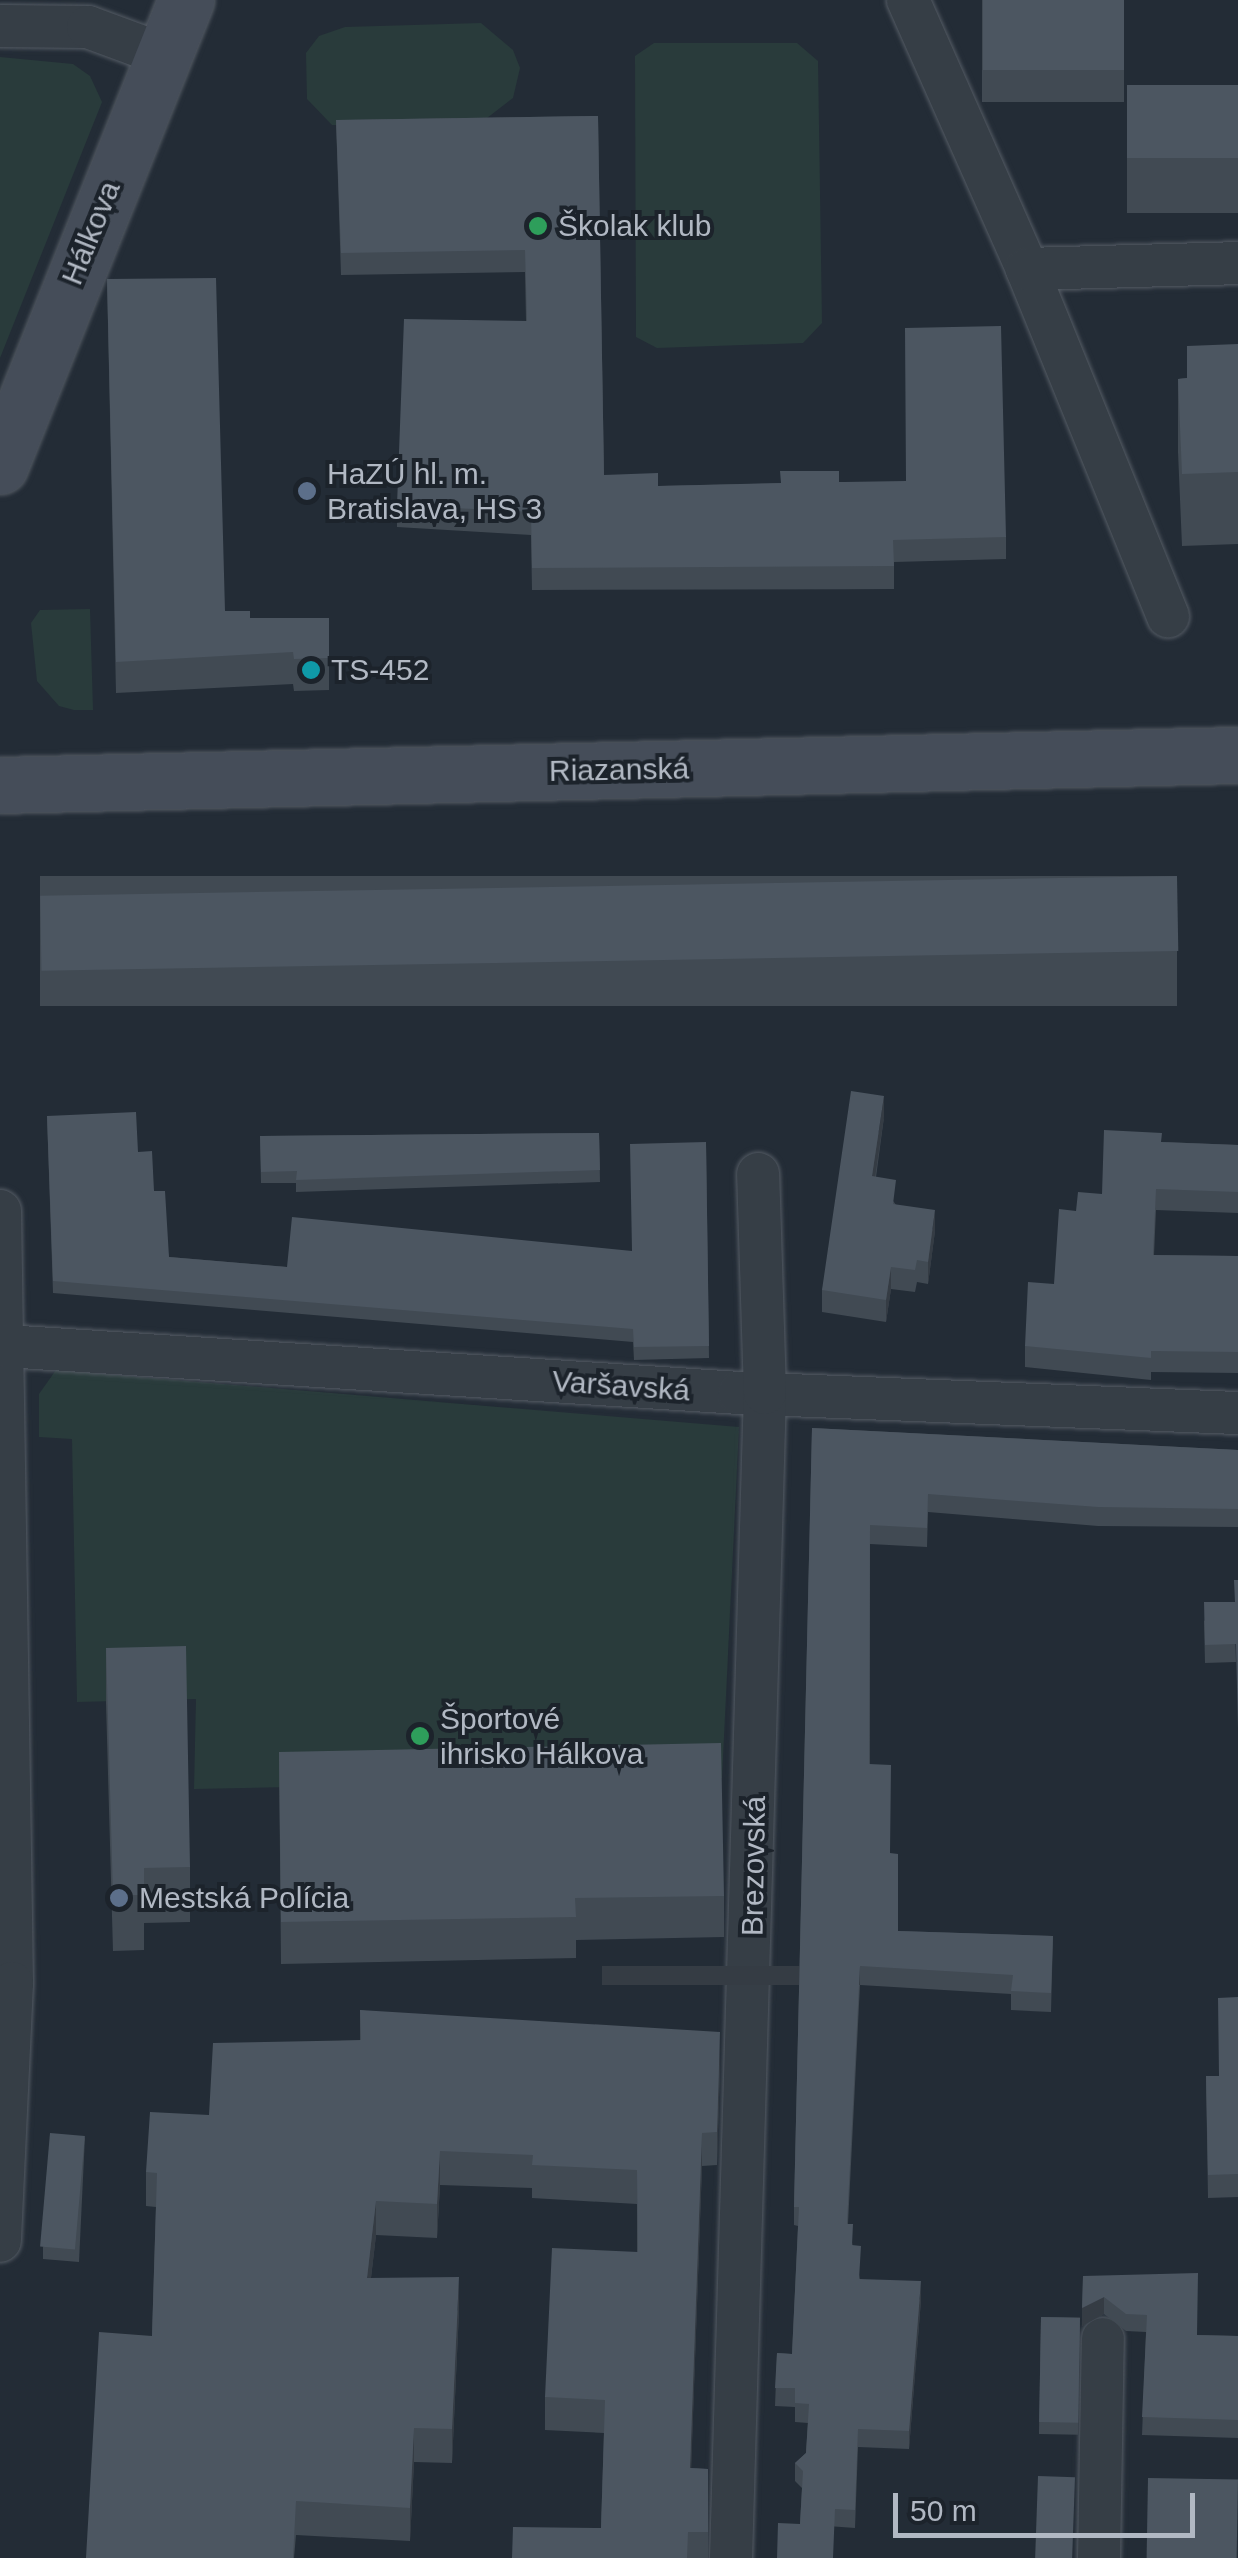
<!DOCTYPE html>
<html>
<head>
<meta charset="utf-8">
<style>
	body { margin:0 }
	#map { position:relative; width:1238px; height:2558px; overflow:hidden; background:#232c36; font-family:Helvetica,sans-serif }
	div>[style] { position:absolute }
	.green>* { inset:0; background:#293b3b }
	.roads { filter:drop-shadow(0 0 2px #545b64) drop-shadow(0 0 2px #545b64) }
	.street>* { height:42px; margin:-21px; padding:0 21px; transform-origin:21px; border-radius:21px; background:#363e46 }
	.secondary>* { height:55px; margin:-27.5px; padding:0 27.5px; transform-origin:27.5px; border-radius:27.5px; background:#454d59 }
	.wall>* { inset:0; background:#414a53; transform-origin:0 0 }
	.shaded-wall>* { inset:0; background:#353c44; transform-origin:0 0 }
	.building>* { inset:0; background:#4c5661; transform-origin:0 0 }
	.dots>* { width:28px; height:28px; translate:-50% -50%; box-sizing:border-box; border:5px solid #1c232b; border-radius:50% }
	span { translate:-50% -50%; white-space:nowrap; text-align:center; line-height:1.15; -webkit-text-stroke:8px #1c232b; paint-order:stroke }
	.poi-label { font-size:30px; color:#b1b8c3 }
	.left { translate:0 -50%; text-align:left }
	.street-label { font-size:30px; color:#b1b8c3 }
	.scale { position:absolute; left:893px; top:2493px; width:302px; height:45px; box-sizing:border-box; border:5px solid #b1b8c3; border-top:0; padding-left:12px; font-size:30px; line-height:35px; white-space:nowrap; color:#b1b8c3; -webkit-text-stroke:8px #1c232b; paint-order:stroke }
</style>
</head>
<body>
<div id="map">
	<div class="green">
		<div style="clip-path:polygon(481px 23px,513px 50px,520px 68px,513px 98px,478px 125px,332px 125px,307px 99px,306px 53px,319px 36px,345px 27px)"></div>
		<div style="clip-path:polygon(654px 43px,797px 43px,818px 61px,822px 323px,803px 343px,657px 348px,636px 337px,635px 56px)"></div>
		<div style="clip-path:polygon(0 57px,73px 64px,90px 76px,102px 102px,0 358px)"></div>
		<div style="clip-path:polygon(90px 609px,93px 710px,74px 710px,59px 706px,37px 681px,31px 623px,40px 610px)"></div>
		<div style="clip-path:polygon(56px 1370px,739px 1427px,722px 1778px,194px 1789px,196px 1699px,77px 1702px,72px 1439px,39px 1437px,39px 1394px)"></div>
	</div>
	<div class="roads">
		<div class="street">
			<div style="left:908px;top:0;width:294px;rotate:66.1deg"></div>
			<div style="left:1027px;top:269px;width:375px;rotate:67.9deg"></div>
			<div style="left:0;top:26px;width:88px;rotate:0.7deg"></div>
			<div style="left:88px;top:27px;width:81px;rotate:20.2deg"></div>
			<div style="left:1027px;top:269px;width:211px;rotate:-1.6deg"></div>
			<div style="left:0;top:1211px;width:772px;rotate:89.11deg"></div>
			<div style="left:12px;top:1983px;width:258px;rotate:92.7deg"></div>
			<div style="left:5px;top:1346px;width:736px;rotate:3.66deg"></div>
			<div style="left:739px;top:1393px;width:499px;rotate:2.3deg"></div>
			<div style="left:731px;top:2558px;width:1165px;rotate:-88.33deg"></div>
			<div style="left:765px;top:1393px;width:219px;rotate:-91.8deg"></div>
			<div style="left:1099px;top:2558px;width:219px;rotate:-89deg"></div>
		</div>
		<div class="secondary">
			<div style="left:0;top:466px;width:502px;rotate:-68.24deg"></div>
			<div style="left:0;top:785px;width:1238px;rotate:-1.39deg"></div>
		</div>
	</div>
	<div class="wall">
		<div style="left:982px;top:0;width:142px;height:102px"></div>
		<div style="left:1238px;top:85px;width:128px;height:111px;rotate:90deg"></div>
		<div style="clip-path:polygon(598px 116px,604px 475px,658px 486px,839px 482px,1006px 537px,1006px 559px,894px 562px,894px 589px,532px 590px,531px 535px,397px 527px,397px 505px,526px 321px,525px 272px,341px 275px,336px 120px)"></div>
		<div style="clip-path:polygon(107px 279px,225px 611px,250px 618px,329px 618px,329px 690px,294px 691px,293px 684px,116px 693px)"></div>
		<div style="clip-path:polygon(1238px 344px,1238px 544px,1182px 546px,1178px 452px,1178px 379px,1187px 378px)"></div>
		<div style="left:1177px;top:876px;width:130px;height:1137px;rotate:90deg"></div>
		<div style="clip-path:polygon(47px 1116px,138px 1152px,154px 1191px,169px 1257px,287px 1267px,632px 1251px,706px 1142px,709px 1358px,634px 1360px,633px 1342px,53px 1293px)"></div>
		<div style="clip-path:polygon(884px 1117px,876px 1177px,896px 1205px,935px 1231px,928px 1284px,917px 1282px,915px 1292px,891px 1289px,886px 1322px,822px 1312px,822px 1290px)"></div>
		<div style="clip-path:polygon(599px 1133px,600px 1182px,296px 1192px,296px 1183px,261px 1183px,260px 1136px)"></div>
		<div style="clip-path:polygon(1162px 1142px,1238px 1145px,1238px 1213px,1156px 1210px,1154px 1255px,1238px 1256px,1238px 1373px,1151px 1372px,1151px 1380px,1025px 1367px,1025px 1346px,1054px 1284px,1076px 1211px,1102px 1194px)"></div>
		<div style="clip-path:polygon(812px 1428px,1238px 1450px,1238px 1527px,1098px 1526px,928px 1512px,927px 1547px,870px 1544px,870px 1764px,890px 1853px,898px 1931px,1053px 1936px,1051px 2012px,1011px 2010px,1011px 1994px,860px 1985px,848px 2224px,860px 2279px,921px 2300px,909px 2449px,858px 2447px,855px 2528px,800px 2524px,802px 2488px,795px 2481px,795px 2463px,806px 2453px,808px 2423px,795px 2422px,795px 2407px,775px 2406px,777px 2353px,792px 2354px,798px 2226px,794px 2225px,794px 2207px)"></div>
		<div style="clip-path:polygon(1234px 1602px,1236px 1662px,1205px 1663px,1204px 1621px)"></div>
		<div style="clip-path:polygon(106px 1648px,190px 1867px,190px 1922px,144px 1923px,144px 1950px,113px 1951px,106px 1703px)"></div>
		<div style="clip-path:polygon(279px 1752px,724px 1896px,724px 1937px,576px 1940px,576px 1958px,281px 1964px)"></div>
		<div style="clip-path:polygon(1238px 1997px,1238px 2197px,1208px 2198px,1206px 2076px,1219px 2076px)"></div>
		<div style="clip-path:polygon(360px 2010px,720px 2066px,717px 2165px,702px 2166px,691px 2468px,708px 2469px,708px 2558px,512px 2558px,601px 2528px,604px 2433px,545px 2430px,545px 2397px,637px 2252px,637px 2204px,532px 2198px,532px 2188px,440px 2185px,437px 2238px,376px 2235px,371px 2278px,459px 2311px,452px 2463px,414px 2462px,410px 2541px,296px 2535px,294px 2558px,86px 2558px,152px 2336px,156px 2207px,146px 2206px,146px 2172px,209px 2115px,360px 2040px)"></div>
		<div style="clip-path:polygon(85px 2136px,79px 2262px,43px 2259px,43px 2247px)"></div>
		<div style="clip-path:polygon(1083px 2276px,1197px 2335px,1238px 2336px,1238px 2438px,1142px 2435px,1146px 2332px,1126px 2331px,1104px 2314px,1082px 2326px)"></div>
		<div style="left:1041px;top:2317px;width:39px;height:117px;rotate:1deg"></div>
	</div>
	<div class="shaded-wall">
		<div style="clip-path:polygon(884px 1096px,884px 1117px,872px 1198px,872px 1176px)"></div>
		<div style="clip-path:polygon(935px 1210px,935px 1231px,928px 1284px,928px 1262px)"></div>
		<div style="clip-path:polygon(891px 1267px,891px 1289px,886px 1322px,886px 1300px)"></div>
		<div style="left:860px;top:1966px;width:19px;height:258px;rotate:90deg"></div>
		<div style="clip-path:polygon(720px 2032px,720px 2066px,717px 2165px,717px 2132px)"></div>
		<div style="clip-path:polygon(702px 2133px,702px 2166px,690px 2502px,690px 2468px)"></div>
		<div style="clip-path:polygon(440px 2151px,440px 2185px,437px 2238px,437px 2204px)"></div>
		<div style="clip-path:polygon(376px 2201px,376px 2235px,367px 2311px,367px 2278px)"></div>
		<div style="clip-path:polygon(459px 2277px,459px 2311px,452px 2463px,452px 2429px)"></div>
		<div style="clip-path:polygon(921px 2281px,921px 2300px,909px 2449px,909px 2431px)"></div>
		<div style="clip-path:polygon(1104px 2297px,1104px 2314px,1082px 2326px,1082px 2308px)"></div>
		<div style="clip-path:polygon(414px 2428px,414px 2462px,410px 2541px,410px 2508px)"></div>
	</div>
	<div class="building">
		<div style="left:983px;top:0;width:141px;height:70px"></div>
		<div style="left:1238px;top:85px;width:73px;height:111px;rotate:90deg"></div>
		<div style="clip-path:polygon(598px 116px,604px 475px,658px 473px,658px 486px,781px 483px,780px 471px,839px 471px,839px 482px,906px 481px,905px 328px,1001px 326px,1006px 537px,893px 540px,894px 566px,532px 568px,531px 512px,397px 505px,404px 319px,527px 321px,525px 250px,341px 253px,336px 120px)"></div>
		<div style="clip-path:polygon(216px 278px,225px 611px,250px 611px,250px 618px,329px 618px,329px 658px,294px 659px,293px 652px,116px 662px,107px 279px)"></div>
		<div style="clip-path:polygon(1238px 344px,1238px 472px,1182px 474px,1178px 379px,1187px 378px,1187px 346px)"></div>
		<div style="left:1177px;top:876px;width:75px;height:1137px;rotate:89deg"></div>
		<div style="clip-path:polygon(851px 1091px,884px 1096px,872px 1176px,896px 1180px,893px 1204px,935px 1210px,928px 1262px,917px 1260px,915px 1270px,891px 1267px,886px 1300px,822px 1290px)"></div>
		<div style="clip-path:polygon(136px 1112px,138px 1152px,152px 1151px,154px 1191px,165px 1191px,169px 1257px,287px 1267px,292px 1217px,632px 1251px,630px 1144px,706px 1142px,709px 1346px,634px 1347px,633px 1329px,53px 1281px,47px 1116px)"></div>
		<div style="clip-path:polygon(1104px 1130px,1162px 1133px,1161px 1142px,1238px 1145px,1238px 1192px,1156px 1189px,1153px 1255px,1238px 1256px,1238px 1352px,1151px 1351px,1151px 1358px,1025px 1346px,1028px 1282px,1054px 1284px,1059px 1209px,1076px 1211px,1078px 1192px,1102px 1194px)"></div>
		<div style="clip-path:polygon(599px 1133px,600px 1170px,296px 1180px,297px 1171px,261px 1172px,260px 1136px)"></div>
		<div style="clip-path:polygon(812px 1428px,1238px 1450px,1238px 1509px,1098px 1507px,928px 1494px,927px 1528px,870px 1525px,869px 1764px,891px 1765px,890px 1853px,898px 1854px,898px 1931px,1053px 1936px,1051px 1993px,1011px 1991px,1013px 1975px,860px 1966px,847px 2224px,853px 2224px,852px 2245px,861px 2246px,859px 2279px,921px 2281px,909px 2431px,858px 2429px,855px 2510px,835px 2509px,833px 2558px,777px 2558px,778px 2523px,800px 2524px,803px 2471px,795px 2463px,806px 2453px,809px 2404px,795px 2403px,795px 2388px,775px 2388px,777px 2353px,792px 2354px,799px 2207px,794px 2207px)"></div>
		<div style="clip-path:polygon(1234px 1580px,1238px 1580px,1238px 1729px,1236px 1644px,1205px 1645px,1204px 1602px,1235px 1602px)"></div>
		<div style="clip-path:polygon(186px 1646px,190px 1867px,144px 1868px,144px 1895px,113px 1895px,106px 1648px)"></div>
		<div style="clip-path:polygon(721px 1743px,724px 1896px,575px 1898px,576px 1917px,281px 1922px,279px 1752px)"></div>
		<div style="clip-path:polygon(1238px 1997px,1238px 2174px,1208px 2175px,1206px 2076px,1219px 2076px,1218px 1998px)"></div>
		<div style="clip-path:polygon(360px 2010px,720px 2032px,717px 2132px,702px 2133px,690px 2468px,708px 2469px,708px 2532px,688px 2532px,687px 2558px,512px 2558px,513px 2527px,601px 2528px,605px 2400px,545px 2397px,552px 2248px,638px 2252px,637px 2170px,532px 2165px,533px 2155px,440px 2151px,437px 2204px,376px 2201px,367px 2278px,459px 2277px,452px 2429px,414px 2428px,410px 2508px,296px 2501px,293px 2558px,86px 2558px,99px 2332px,152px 2336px,157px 2173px,146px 2172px,150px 2112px,209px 2115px,213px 2043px,361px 2040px)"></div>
		<div style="left:50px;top:2133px;width:35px;height:114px;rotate:5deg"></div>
		<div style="clip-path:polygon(1198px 2273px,1197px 2335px,1238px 2336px,1238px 2420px,1142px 2417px,1147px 2315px,1126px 2314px,1104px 2297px,1082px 2308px,1083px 2276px)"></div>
		<div style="left:1041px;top:2317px;width:39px;height:105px;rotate:1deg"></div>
		<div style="left:1038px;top:2476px;width:37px;height:82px;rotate:2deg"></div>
		<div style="left:1148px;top:2478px;width:90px;height:80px;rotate:1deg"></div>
	</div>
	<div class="dots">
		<div style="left:538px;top:226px;background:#2e9e5b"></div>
		<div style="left:307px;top:491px;background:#5c6f8a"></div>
		<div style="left:311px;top:670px;background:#0f9aa8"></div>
		<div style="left:420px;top:1736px;background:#2e9e5b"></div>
		<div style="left:119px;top:1898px;background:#5c6f8a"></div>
	</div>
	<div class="poi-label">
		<span class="left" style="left:558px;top:226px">Školak klub</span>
		<span class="left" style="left:327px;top:491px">HaZÚ hl. m.<br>Bratislava, HS 3</span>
		<span class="left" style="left:331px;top:670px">TS-452</span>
		<span class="left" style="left:440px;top:1736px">Športové<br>ihrisko Hálkova</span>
		<span class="left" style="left:139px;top:1898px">Mestská Polícia</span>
	</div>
	<div class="street-label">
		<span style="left:91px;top:233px;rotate:-68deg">Hálkova</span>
		<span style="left:619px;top:770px;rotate:-1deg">Riazanská</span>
		<span style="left:621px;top:1386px;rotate:4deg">Varšavská</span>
		<span style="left:754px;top:1866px;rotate:-89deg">Brezovská</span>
	</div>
	<div class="scale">50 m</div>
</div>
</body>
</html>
